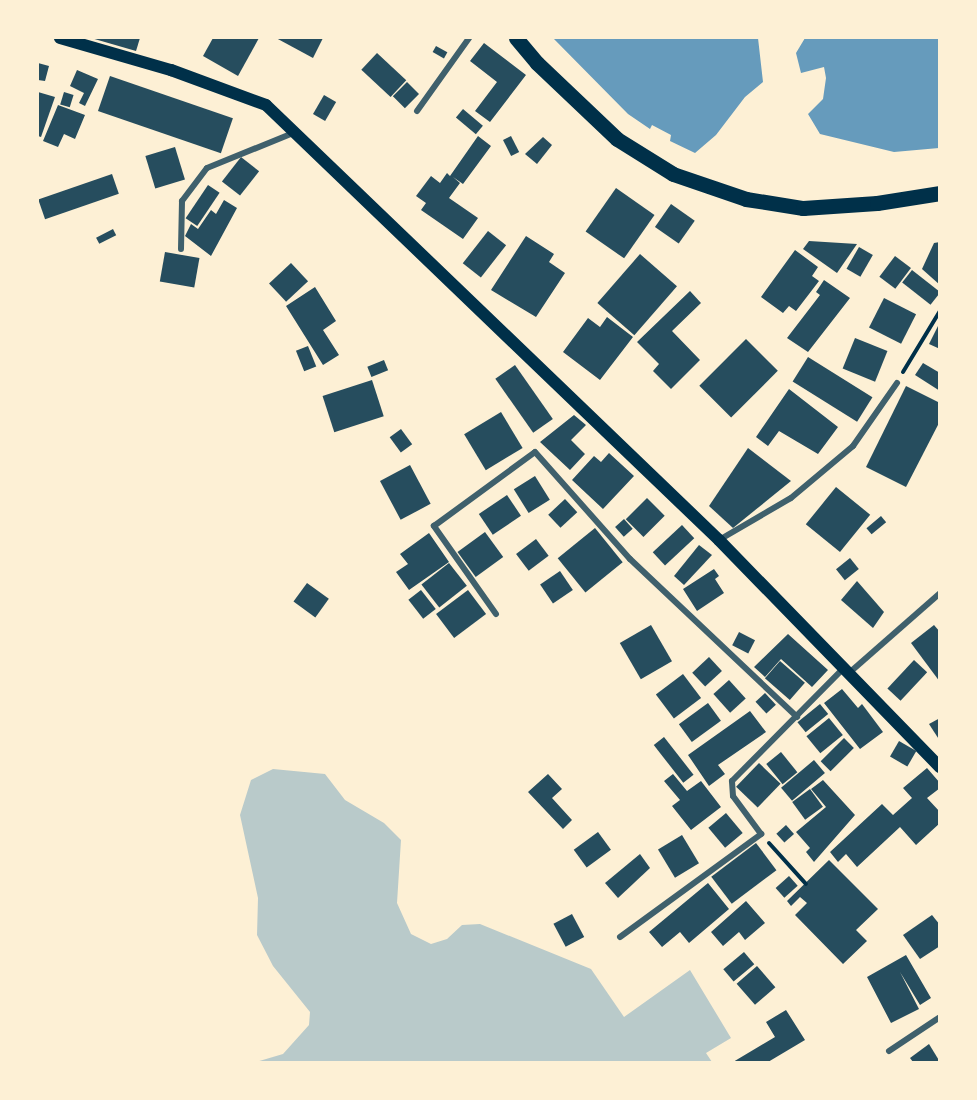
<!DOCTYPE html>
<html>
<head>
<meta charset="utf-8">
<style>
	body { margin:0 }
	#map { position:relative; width:977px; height:1100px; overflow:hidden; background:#fdf0d5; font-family:Montserrat,sans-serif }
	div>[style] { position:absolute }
	.green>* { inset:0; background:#b9caca }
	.water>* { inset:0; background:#669bbc }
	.building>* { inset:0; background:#264d5e; transform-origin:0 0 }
	.path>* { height:4px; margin:-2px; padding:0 2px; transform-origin:2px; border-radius:2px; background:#003049 }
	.minor>* { height:6px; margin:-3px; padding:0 3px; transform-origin:3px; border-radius:3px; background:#3f606c }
	.secondary>* { height:12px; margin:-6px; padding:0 6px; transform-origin:6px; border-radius:6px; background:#003049 }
	.primary>* { height:15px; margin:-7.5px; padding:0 7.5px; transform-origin:7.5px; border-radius:7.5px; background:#003049 }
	span { translate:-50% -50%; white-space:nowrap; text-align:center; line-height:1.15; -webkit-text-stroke:6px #fdf0d5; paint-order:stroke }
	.frame { position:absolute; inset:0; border:39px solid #fdf0d5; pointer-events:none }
</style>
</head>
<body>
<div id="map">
	<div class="green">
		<div style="clip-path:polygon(273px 769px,325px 774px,345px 800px,384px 823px,401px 840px,397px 903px,411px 934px,431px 944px,447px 939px,462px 925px,480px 924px,591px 969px,624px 1017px,690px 970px,731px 1038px,706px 1053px,712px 1062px,256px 1062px,283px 1054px,309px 1025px,310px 1012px,273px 966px,257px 935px,258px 898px,240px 815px,251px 780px)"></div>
	</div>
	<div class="water">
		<div style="clip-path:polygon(553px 38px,758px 38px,763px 82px,745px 97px,716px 135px,695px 153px,670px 141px,671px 135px,652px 125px,650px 129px,628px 114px)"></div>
		<div style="clip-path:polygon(805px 38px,939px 38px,939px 148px,894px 152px,820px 134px,808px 114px,823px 99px,826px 78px,824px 67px,801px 73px,796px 53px)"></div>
	</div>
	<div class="building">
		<div style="clip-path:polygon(91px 38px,140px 38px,136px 51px)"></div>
		<div style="clip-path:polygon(213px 38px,259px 38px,238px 76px,203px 56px)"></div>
		<div style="clip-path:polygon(276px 38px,323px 38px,313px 58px)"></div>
		<div style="clip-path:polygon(484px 43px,526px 75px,490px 122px,475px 111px,497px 82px,470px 61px)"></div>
		<div style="left:436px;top:46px;width:13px;height:7px;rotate:29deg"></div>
		<div style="left:377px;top:53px;width:40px;height:23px;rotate:43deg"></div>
		<div style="clip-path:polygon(38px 63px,49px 66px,45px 81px,38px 80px)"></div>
		<div style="clip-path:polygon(77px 70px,98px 79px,85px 106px,79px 103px,84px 93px,70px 86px)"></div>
		<div style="left:110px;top:76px;width:130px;height:37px;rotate:19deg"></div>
		<div style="left:407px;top:82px;width:17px;height:20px;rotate:45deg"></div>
		<div style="clip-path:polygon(38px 92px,55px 97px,41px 137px,38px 136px)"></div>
		<div style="left:64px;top:92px;width:10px;height:13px;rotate:17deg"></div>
		<div style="left:324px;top:95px;width:14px;height:22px;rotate:30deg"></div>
		<div style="clip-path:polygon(58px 105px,85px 115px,75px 139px,64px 134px,58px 147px,43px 141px)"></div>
		<div style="left:463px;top:109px;width:26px;height:11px;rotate:40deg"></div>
		<div style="clip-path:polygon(478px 136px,491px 146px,463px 184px,453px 177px,460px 183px,449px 198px,478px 218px,463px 239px,421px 210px,426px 203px,416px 196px,431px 176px,440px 183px,447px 173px,450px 176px)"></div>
		<div style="left:511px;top:136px;width:18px;height:9px;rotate:63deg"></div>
		<div style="clip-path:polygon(543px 137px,552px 145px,537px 164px,525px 154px)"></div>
		<div style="left:175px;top:147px;width:34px;height:31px;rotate:73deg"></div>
		<div style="left:241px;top:157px;width:23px;height:31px;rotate:38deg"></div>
		<div style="left:112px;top:174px;width:21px;height:78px;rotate:71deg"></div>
		<div style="left:208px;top:185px;width:14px;height:40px;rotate:34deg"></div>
		<div style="left:616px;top:188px;width:47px;height:53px;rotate:35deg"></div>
		<div style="clip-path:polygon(224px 200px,237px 208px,211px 256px,185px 236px,191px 224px,198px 229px,211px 210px,216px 214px)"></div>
		<div style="left:671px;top:204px;width:29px;height:28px;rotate:35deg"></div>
		<div style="left:113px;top:229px;width:7px;height:19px;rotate:63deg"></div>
		<div style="left:488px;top:231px;width:23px;height:41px;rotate:38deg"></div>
		<div style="clip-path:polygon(526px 236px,554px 254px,549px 262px,565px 273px,536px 317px,491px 290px)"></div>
		<div style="clip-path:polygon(809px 241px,857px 244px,837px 273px,803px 249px)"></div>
		<div style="clip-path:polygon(940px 242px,940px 285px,922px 269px,934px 243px)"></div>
		<div style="left:859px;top:247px;width:16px;height:25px;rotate:30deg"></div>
		<div style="clip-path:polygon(795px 250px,818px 267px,812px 276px,819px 281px,796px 311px,789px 306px,783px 313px,761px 297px)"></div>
		<div style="left:165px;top:252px;width:35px;height:30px;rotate:10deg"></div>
		<div style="left:640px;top:254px;width:49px;height:65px;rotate:41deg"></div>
		<div style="left:895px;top:256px;width:20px;height:26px;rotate:37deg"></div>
		<div style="left:291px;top:263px;width:25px;height:30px;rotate:47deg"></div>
		<div style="left:912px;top:270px;width:36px;height:16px;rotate:38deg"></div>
		<div style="clip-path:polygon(824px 280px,850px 298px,808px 352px,787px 338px,820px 295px,816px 292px)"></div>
		<div style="clip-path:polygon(315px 287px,336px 321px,323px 330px,339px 355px,323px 365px,286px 306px)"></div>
		<div style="clip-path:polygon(690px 291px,701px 303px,672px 331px,700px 360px,671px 389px,653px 371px,659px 364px,637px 342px)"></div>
		<div style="left:884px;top:298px;width:36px;height:33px;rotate:27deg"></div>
		<div style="clip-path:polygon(607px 317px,633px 337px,600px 380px,563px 352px,588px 318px,600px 327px)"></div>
		<div style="clip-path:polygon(940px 322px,940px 349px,929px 344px)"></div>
		<div style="left:855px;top:338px;width:35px;height:33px;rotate:22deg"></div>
		<div style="left:746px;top:339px;width:45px;height:66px;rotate:45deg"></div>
		<div style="left:308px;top:346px;width:22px;height:13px;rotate:68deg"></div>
		<div style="left:808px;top:357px;width:76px;height:29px;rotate:32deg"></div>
		<div style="left:384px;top:360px;width:11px;height:18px;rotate:68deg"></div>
		<div style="clip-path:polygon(923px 363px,940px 373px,940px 391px,915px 375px)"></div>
		<div style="left:515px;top:365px;width:66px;height:24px;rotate:55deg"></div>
		<div style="left:372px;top:380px;width:38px;height:52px;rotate:72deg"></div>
		<div style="clip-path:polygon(906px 386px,940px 403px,940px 421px,906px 487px,866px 467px)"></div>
		<div style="clip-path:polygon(789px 389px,838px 427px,818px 454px,779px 431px,768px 446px,756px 437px)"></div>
		<div style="left:501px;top:412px;width:42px;height:43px;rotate:59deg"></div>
		<div style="clip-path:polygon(574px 415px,586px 425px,571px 440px,585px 454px,570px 470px,540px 442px)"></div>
		<div style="left:401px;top:429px;width:19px;height:14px;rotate:54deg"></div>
		<div style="clip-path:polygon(748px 448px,791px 481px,733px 528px,709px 506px)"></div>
		<div style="clip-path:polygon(609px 453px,634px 476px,603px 509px,572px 480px,594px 456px,601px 462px)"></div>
		<div style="left:410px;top:465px;width:44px;height:34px;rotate:62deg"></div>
		<div style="left:535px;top:476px;width:28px;height:25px;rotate:58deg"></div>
		<div style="left:836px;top:487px;width:44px;height:48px;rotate:39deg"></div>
		<div style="left:507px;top:495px;width:25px;height:34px;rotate:56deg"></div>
		<div style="left:647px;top:498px;width:25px;height:30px;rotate:45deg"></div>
		<div style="left:565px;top:499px;width:18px;height:23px;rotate:47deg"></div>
		<div style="left:881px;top:516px;width:8px;height:19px;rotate:50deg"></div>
		<div style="left:624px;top:519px;width:13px;height:12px;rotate:48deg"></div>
		<div style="left:682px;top:525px;width:18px;height:40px;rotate:47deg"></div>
		<div style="left:595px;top:528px;width:44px;height:48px;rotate:51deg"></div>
		<div style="left:485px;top:532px;width:31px;height:34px;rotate:54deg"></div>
		<div style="clip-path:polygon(429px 533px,449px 562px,409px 590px,396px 572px,408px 564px,400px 554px)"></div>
		<div style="left:536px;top:539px;width:21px;height:25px;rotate:53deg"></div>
		<div style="clip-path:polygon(699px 545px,712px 555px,684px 585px,674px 576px)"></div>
		<div style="left:850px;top:558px;width:14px;height:18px;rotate:51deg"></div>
		<div style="left:449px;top:563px;width:29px;height:35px;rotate:52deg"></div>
		<div style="clip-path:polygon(714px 569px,719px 576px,715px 579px,724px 593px,697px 611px,683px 589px)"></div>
		<div style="left:560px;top:571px;width:23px;height:24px;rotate:56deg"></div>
		<div style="clip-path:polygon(857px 581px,884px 612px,873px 628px,841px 600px)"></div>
		<div style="left:307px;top:583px;width:27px;height:23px;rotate:36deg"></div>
		<div style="left:421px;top:590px;width:24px;height:16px;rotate:52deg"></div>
		<div style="left:468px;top:590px;width:30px;height:40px;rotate:53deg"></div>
		<div style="left:651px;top:625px;width:42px;height:36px;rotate:60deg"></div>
		<div style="clip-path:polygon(934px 625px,940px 632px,940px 682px,911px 643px)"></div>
		<div style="left:739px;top:632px;width:18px;height:15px;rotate:27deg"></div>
		<div style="clip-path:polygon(788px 634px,828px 670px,812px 687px,781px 659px,765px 677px,754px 667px)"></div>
		<div style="left:709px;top:657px;width:19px;height:23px;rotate:47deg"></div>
		<div style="left:914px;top:660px;width:18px;height:39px;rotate:43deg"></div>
		<div style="left:780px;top:661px;width:33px;height:23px;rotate:41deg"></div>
		<div style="left:683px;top:674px;width:30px;height:34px;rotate:53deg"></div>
		<div style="left:729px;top:680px;width:25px;height:21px;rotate:48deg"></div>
		<div style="clip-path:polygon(842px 689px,858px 708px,862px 704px,883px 732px,860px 749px,824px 703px)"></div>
		<div style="left:765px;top:693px;width:16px;height:13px;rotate:47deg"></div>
		<div style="left:708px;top:703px;width:22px;height:36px;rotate:54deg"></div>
		<div style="left:820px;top:704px;width:13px;height:29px;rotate:51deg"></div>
		<div style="clip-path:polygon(750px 711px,766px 732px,718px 765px,725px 774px,709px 786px,688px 755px)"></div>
		<div style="left:829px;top:718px;width:22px;height:29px;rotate:51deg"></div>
		<div style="clip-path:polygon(940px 718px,940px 741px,929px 724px)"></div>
		<div style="left:664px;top:737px;width:48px;height:13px;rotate:52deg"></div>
		<div style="left:844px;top:738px;width:14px;height:33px;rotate:45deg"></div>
		<div style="left:899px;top:741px;width:20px;height:18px;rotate:30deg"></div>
		<div style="left:781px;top:752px;width:26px;height:19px;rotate:51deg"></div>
		<div style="left:814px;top:760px;width:17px;height:43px;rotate:50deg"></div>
		<div style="left:759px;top:763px;width:30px;height:33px;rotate:44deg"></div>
		<div style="clip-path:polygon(927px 768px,940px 783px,940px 788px,927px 798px,940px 812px,940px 823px,916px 845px,900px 827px,857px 867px,846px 854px,838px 862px,830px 852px,882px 804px,893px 815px,912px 798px,903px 788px)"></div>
		<div style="clip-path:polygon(548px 774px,562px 789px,552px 798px,572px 820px,563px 829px,528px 792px)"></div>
		<div style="clip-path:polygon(673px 774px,687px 791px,701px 781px,721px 807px,691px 830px,672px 806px,680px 800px,664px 781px)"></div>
		<div style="clip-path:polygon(823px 780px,855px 815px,814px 862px,806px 852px,810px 848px,796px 832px,826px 807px,811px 789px)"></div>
		<div style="left:810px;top:789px;width:22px;height:22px;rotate:54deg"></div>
		<div style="left:726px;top:813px;width:26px;height:23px;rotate:50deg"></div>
		<div style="left:786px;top:825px;width:12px;height:13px;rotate:48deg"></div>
		<div style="left:598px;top:832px;width:22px;height:30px;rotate:54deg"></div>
		<div style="left:682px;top:835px;width:33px;height:28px;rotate:59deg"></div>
		<div style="left:756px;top:843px;width:34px;height:56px;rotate:53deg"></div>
		<div style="clip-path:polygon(640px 854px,650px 868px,618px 898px,605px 883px)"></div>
		<div style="clip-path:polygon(829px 860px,878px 909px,856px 930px,867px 941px,843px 964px,795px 915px,807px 903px,800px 897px,791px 906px,787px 901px)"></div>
		<div style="left:789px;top:876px;width:13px;height:18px;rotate:48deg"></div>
		<div style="clip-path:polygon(708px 883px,729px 909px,689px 943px,680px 932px,662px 947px,649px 932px)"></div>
		<div style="clip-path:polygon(746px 901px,765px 923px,745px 940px,739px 932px,723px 946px,711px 932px)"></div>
		<div style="left:572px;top:914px;width:26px;height:21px;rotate:62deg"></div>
		<div style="clip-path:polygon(932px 915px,940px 925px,940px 946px,920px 959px,903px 935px)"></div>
		<div style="left:744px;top:952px;width:16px;height:27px;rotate:50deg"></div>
		<div style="clip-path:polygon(906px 955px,931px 998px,920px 1005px,900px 972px,919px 1009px,891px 1023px,867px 977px)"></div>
		<div style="left:757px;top:966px;width:28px;height:27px;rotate:49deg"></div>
		<div style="clip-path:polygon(786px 1010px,805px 1040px,768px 1062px,733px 1062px,775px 1037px,766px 1022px)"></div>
		<div style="clip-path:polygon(929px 1044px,940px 1062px,913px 1062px,910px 1058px)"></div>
	</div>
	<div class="path">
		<div style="left:903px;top:372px;width:71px;rotate:-58.8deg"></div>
		<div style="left:769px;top:843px;width:55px;rotate:47.9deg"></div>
	</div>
	<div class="minor">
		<div style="left:417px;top:111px;width:90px;rotate:-54.5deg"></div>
		<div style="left:181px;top:249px;width:48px;rotate:-88.8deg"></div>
		<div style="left:182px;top:201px;width:41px;rotate:-52.9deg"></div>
		<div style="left:207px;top:168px;width:93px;rotate:-22.1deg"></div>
		<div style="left:719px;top:540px;width:83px;rotate:-30.3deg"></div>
		<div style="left:791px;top:498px;width:81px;rotate:-40deg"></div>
		<div style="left:853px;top:446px;width:77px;rotate:-55.1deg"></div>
		<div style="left:496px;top:614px;width:108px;rotate:-125.2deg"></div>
		<div style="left:434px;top:526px;width:125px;rotate:-36.2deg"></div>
		<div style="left:535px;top:452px;width:143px;rotate:48.4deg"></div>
		<div style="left:630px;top:559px;width:230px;rotate:43.4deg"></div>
		<div style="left:849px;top:673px;width:121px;rotate:-41.3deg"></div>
		<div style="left:620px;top:937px;width:175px;rotate:-36.1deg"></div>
		<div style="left:761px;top:834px;width:47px;rotate:-126.4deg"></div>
		<div style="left:733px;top:796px;width:15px;rotate:-94deg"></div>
		<div style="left:732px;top:781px;width:158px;rotate:-45.3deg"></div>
		<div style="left:889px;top:1051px;width:61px;rotate:-33.7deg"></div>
	</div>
	<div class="secondary">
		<div style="left:60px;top:38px;width:116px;rotate:16.1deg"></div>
		<div style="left:171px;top:70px;width:101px;rotate:20.2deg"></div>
		<div style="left:266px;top:105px;width:628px;rotate:43.84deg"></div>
		<div style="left:719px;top:540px;width:317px;rotate:45.8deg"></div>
	</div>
	<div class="primary">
		<div style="left:516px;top:38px;width:33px;rotate:50deg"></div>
		<div style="left:537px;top:63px;width:110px;rotate:43.5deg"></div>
		<div style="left:617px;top:139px;width:66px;rotate:32deg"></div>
		<div style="left:673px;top:174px;width:77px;rotate:18.9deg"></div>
		<div style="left:746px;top:199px;width:58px;rotate:9deg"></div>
		<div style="left:803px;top:208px;width:74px;rotate:-3.9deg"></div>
		<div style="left:877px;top:203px;width:64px;rotate:-9deg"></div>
	</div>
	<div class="frame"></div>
</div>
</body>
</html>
